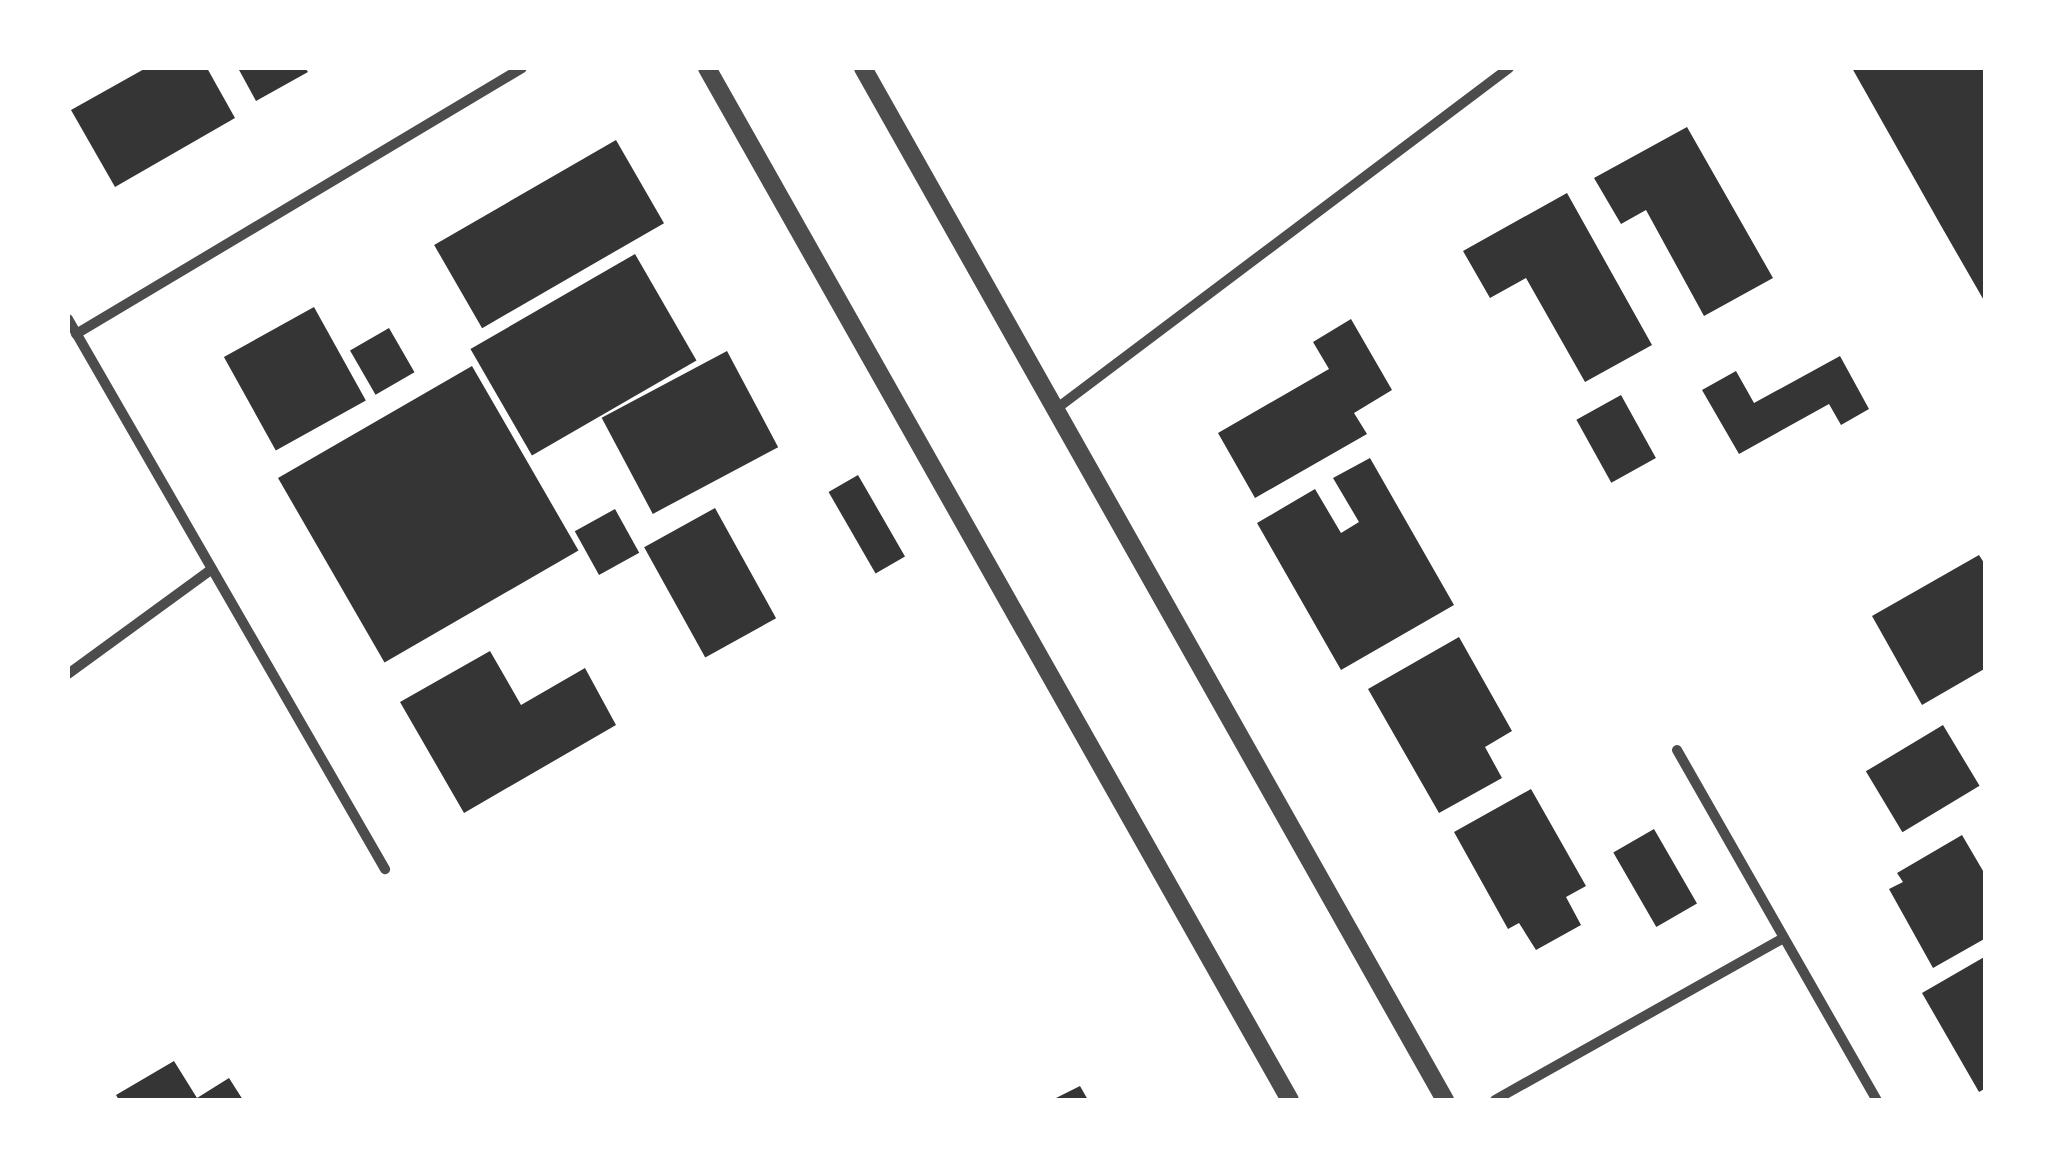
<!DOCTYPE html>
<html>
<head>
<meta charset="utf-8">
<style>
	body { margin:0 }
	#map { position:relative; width:2053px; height:1168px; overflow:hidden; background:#fff; font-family:"PT Sans Narrow",sans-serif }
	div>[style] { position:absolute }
	.building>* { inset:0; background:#353535; transform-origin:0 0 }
	.minor>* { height:10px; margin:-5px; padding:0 5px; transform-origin:5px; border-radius:5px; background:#4c4c4c }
	.tertiary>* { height:18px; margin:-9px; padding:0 9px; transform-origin:9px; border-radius:9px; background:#4c4c4c }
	span { translate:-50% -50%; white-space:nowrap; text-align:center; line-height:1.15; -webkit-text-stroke:8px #fff; paint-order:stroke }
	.frame { position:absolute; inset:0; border:70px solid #fff; pointer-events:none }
</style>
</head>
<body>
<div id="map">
	<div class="building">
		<div style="clip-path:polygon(146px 68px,207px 68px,235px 118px,115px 187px,71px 110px)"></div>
		<div style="clip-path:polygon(238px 68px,305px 68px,308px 72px,256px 101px)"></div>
		<div style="clip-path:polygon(1852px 68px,1983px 68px,1986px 304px,1940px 224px)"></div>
		<div style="clip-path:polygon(1687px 127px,1773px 278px,1704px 316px,1646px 210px,1621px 224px,1594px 178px)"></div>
		<div style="left:616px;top:140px;width:96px;height:210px;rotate:60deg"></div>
		<div style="clip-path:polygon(1567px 193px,1652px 345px,1585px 382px,1526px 278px,1490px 298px,1463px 251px)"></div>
		<div style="left:635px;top:254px;width:123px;height:190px;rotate:60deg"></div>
		<div style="left:314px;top:307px;width:107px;height:103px;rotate:61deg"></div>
		<div style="clip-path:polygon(1351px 319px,1392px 390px,1354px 413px,1367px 434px,1255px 498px,1218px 433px,1329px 369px,1313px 342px)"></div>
		<div style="left:389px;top:328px;width:51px;height:45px;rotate:60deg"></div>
		<div style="left:727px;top:351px;width:109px;height:142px;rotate:62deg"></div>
		<div style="clip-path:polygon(1840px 356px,1869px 409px,1841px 425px,1829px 404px,1739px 454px,1702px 390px,1736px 371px,1754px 403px)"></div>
		<div style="left:472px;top:366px;width:213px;height:224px;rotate:60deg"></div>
		<div style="left:1621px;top:395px;width:72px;height:51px;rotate:61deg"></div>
		<div style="clip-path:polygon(1370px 458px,1454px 605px,1341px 670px,1257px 523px,1315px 489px,1341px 533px,1359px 522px,1333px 478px)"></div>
		<div style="left:858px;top:475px;width:94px;height:34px;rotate:60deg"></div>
		<div style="left:715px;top:508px;width:126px;height:81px;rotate:61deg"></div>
		<div style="left:615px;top:509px;width:50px;height:46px;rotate:61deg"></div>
		<div style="clip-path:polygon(1979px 555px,1986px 566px,1986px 668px,1922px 705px,1872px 616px)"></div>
		<div style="clip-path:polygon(1459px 637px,1512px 731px,1485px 747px,1502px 778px,1439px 813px,1368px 689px)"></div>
		<div style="clip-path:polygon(490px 651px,521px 705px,585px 668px,616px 725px,464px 813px,400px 702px)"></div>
		<div style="left:1943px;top:725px;width:71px;height:90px;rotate:59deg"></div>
		<div style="clip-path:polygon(1531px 789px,1586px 886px,1566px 897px,1581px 925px,1536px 950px,1519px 923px,1508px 929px,1454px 832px)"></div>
		<div style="left:1654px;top:829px;width:86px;height:47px;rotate:60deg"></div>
		<div style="clip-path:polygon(1962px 835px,1986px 876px,1986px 938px,1933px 968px,1889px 889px,1903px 882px,1897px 873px)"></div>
		<div style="clip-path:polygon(1986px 956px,1986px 1088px,1979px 1092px,1922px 993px)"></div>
		<div style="clip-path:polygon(174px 1061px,197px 1098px,229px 1078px,243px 1100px,119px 1100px,116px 1095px)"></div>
		<div style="clip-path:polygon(1080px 1086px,1088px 1100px,1052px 1100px)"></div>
	</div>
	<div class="minor">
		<div style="left:68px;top:319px;width:635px;rotate:60.04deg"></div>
		<div style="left:76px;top:334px;width:519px;rotate:-30.81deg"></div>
		<div style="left:1056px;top:409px;width:567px;rotate:-36.97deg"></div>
		<div style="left:68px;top:674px;width:178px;rotate:-36.1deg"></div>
		<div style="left:1677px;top:750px;width:403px;rotate:60.3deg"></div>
		<div style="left:1495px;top:1100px;width:331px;rotate:-29.3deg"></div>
	</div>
	<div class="tertiary">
		<div style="left:707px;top:68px;width:1185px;rotate:60.54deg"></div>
		<div style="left:863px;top:68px;width:1185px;rotate:60.58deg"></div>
	</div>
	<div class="frame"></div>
</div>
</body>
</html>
